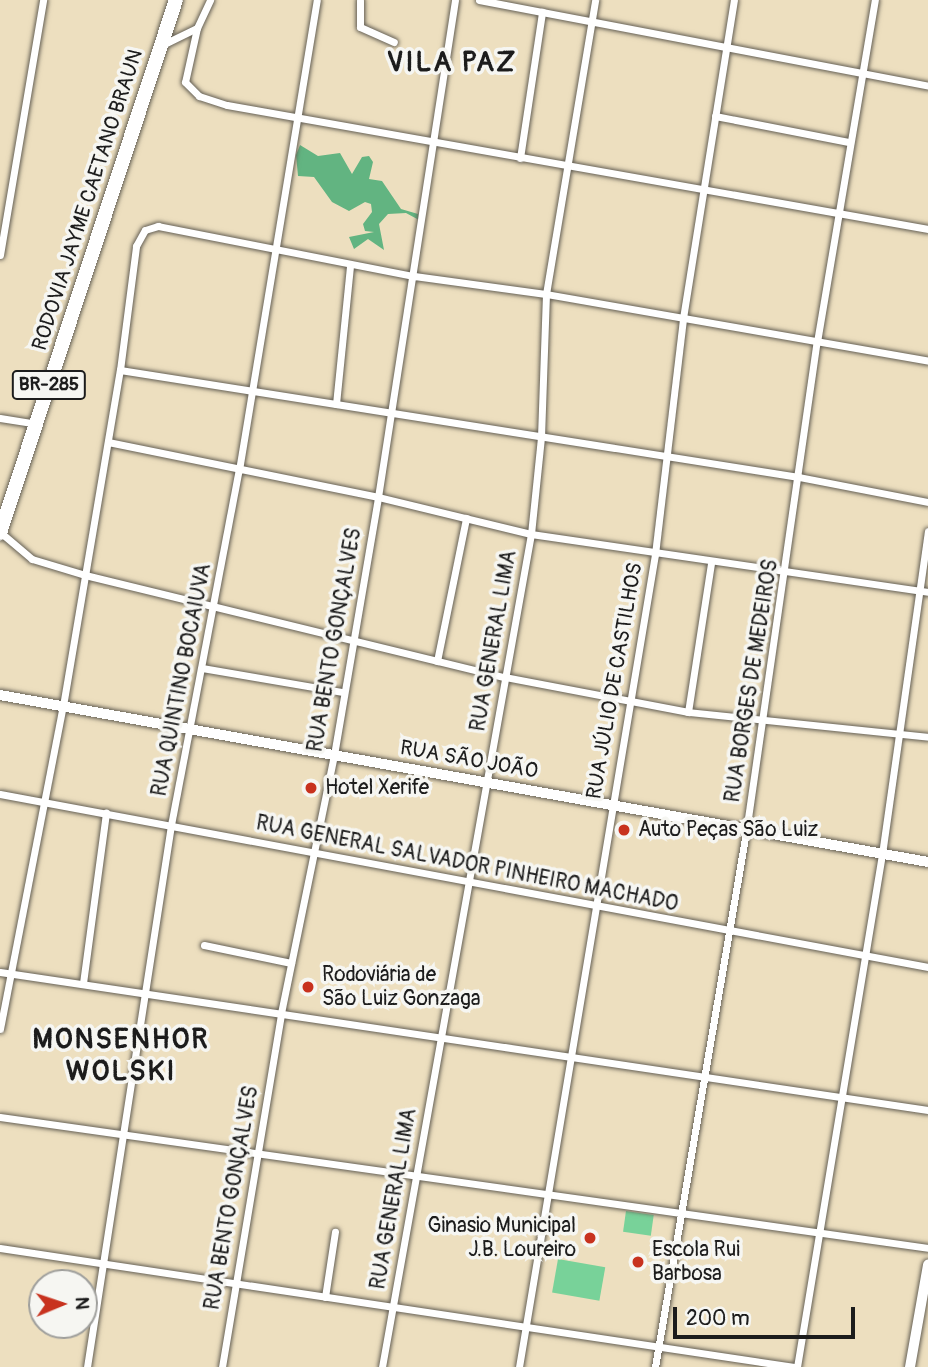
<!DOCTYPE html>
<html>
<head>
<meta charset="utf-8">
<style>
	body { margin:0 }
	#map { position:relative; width:928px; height:1367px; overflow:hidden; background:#eddfbf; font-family:Pangolin,sans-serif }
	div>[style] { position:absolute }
	.green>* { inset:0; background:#78d299; transform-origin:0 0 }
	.forest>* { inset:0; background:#62b481 }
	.roads { filter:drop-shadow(0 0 2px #656055) drop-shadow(0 0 2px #656055) }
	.street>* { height:7px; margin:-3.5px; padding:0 3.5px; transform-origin:3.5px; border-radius:3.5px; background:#fff }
	.secondary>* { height:10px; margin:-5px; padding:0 5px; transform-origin:5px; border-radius:5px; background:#fff }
	.highway>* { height:14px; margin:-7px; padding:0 7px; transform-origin:7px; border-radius:7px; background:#fff }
	.dots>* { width:19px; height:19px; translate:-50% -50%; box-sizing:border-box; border:4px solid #f6f6f2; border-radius:50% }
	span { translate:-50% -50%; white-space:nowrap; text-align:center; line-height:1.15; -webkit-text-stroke:7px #f6f6f2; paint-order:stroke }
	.shield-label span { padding:2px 5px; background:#f6f6f2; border:2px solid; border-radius:5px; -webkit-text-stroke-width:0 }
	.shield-label { font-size:19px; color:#1c1c1c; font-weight:700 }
	.street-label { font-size:21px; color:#1c1c1c }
	.poi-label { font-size:21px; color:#1c1c1c }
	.left { translate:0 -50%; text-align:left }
	.right { translate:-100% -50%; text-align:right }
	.district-label { font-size:28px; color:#1c1c1c; font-weight:700; letter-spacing:2px }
	.north { position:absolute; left:28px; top:1269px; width:70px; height:70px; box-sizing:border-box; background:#f6f6f2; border:2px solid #9f9f9c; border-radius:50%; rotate:88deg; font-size:19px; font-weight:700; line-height:28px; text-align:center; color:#1c1c1c }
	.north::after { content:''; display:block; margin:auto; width:24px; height:32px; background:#c8321e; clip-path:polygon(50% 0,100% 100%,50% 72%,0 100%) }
	.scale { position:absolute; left:673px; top:1307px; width:182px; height:32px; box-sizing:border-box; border:4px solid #1c1c1c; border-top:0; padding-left:9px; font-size:21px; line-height:24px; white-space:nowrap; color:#1c1c1c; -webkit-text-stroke:5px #f6f6f2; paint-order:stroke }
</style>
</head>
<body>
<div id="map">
	<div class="green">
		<div style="left:626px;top:1211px;width:28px;height:21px;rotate:8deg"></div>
		<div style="left:558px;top:1259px;width:48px;height:34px;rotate:10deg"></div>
	</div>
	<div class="forest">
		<div style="clip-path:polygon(300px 145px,318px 156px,340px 153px,352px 174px,362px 157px,369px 156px,373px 162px,369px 179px,382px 181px,401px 209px,418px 214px,419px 220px,406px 213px,388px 214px,379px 224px,384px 250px,368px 239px,354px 249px,349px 237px,374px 232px,365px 231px,363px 224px,372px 212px,371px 204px,365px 202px,349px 211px,332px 202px,314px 177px,298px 176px,296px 155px)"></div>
	</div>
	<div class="roads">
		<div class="street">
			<div style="left:360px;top:0;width:27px;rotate:90deg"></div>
			<div style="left:360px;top:27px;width:37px;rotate:24deg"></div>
			<div style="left:479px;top:0;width:457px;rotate:10.8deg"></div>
			<div style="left:197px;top:28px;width:55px;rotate:102.5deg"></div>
			<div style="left:185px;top:82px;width:20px;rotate:45deg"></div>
			<div style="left:199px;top:96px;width:29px;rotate:18deg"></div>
			<div style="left:227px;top:105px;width:712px;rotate:10.03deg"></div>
			<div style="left:162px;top:45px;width:39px;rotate:-26deg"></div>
			<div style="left:197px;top:28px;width:31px;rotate:-65deg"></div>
			<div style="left:715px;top:116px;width:136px;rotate:11deg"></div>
			<div style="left:520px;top:158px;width:148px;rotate:-81.4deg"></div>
			<div style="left:0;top:255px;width:259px;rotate:-80.4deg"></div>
			<div style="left:120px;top:370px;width:687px;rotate:8.96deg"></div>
			<div style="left:799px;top:477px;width:131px;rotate:11deg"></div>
			<div style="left:336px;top:404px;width:140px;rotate:-84.2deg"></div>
			<div style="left:0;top:418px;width:36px;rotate:9deg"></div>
			<div style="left:108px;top:442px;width:276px;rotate:11.5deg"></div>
			<div style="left:378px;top:497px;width:157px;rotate:13.6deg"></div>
			<div style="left:531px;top:534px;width:401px;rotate:8.3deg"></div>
			<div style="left:0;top:532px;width:42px;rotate:40.2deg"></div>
			<div style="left:32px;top:559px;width:55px;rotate:16.8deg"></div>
			<div style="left:85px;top:575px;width:432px;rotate:13.7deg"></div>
			<div style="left:505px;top:677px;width:186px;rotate:10.8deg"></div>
			<div style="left:688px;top:712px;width:241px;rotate:5.9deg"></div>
			<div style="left:437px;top:661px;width:146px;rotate:-78.5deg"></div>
			<div style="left:202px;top:668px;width:143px;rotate:9.7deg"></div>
			<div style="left:688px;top:712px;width:151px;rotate:-81.2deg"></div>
			<div style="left:0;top:794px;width:944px;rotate:10.56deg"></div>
			<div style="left:204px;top:945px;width:89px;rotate:11.7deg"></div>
			<div style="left:0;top:972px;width:938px;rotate:8.46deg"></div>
			<div style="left:83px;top:983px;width:172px;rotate:-82.3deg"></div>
			<div style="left:0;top:1029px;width:329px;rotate:-79deg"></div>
			<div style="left:63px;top:706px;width:341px;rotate:-80.4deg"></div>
			<div style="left:120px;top:370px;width:125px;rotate:-82.6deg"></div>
			<div style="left:136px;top:246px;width:18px;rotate:-61deg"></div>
			<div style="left:145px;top:230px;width:14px;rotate:-17deg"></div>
			<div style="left:158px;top:226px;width:261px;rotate:11.1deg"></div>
			<div style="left:414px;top:276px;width:133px;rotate:7.8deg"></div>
			<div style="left:546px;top:294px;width:388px;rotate:9.9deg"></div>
			<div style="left:0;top:1117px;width:937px;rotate:8.03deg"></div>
			<div style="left:0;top:1248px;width:803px;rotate:8.52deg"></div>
			<div style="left:325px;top:1297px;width:66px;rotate:-81.3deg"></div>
			<div style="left:87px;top:1367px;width:548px;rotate:-81.19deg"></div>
			<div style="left:171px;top:825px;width:361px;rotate:-79.2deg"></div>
			<div style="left:239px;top:470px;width:476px;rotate:-80.6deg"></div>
			<div style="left:222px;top:1367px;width:359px;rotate:-80.5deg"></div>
			<div style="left:281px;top:1013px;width:263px;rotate:-78.4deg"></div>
			<div style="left:334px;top:755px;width:262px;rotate:-80.3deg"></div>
			<div style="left:378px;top:497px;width:503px;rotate:-81.19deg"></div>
			<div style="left:382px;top:1367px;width:846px;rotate:-79.86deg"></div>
			<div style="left:531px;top:534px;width:98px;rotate:-84.1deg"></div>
			<div style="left:541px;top:437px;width:143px;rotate:-88deg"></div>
			<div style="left:546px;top:294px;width:298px;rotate:-80.5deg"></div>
			<div style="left:519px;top:1367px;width:824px;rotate:-80.5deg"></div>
			<div style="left:655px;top:554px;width:238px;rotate:-83.2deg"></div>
			<div style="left:683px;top:318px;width:322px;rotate:-80.9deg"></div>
			<div style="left:655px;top:1367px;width:543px;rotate:-80.35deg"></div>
			<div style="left:746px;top:832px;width:495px;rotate:-81.8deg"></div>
			<div style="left:817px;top:342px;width:347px;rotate:-80.4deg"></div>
			<div style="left:797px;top:1367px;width:520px;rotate:-80.59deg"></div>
			<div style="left:882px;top:854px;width:326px;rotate:-81.9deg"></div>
		</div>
		<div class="secondary">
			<div style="left:0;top:695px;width:943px;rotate:10.2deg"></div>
			<div style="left:910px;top:1367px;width:104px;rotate:-80deg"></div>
		</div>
		<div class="highway">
			<div style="left:0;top:533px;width:561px;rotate:-71.73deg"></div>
		</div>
	</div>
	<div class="dots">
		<div style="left:311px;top:788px;background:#c8321e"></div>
		<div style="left:624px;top:830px;background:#c8321e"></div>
		<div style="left:308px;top:987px;background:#c8321e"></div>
		<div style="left:590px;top:1238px;background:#c8321e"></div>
		<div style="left:638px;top:1262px;background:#c8321e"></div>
	</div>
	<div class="shield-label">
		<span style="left:49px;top:385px">BR-285</span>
	</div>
	<div class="street-label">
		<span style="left:88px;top:200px;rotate:-72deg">RODOVIA JAYME CAETANO BRAUN</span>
		<span style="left:335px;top:640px;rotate:-80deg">RUA BENTO GONÇALVES</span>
		<span style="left:494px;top:641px;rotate:-80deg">RUA GENERAL LIMA</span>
		<span style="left:182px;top:680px;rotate:-79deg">RUA QUINTINO BOCAIUVA</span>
		<span style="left:615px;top:681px;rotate:-80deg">RUA JÚLIO DE CASTILHOS</span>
		<span style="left:752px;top:681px;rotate:-81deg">RUA BORGES DE MEDEIROS</span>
		<span style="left:469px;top:760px;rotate:10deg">RUA SÃO JOÃO</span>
		<span style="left:467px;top:864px;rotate:11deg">RUA GENERAL SALVADOR PINHEIRO MACHADO</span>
		<span style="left:232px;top:1198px;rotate:-80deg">RUA BENTO GONÇALVES</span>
		<span style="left:394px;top:1199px;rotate:-80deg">RUA GENERAL LIMA</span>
	</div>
	<div class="poi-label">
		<span class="left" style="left:325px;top:788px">Hotel Xerife</span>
		<span class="left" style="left:638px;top:830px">Auto Peças São Luiz</span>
		<span class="left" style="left:322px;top:987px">Rodoviária de<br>São Luiz Gonzaga</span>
		<span class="right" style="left:576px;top:1238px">Ginasio Municipal<br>J.B. Loureiro</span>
		<span class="left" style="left:652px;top:1262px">Escola Rui<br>Barbosa</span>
	</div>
	<div class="district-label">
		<span style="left:452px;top:63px">VILA PAZ</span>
		<span style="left:121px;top:1056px">MONSENHOR<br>WOLSKI</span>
	</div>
	<div class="north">N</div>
	<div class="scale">200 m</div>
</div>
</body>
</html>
